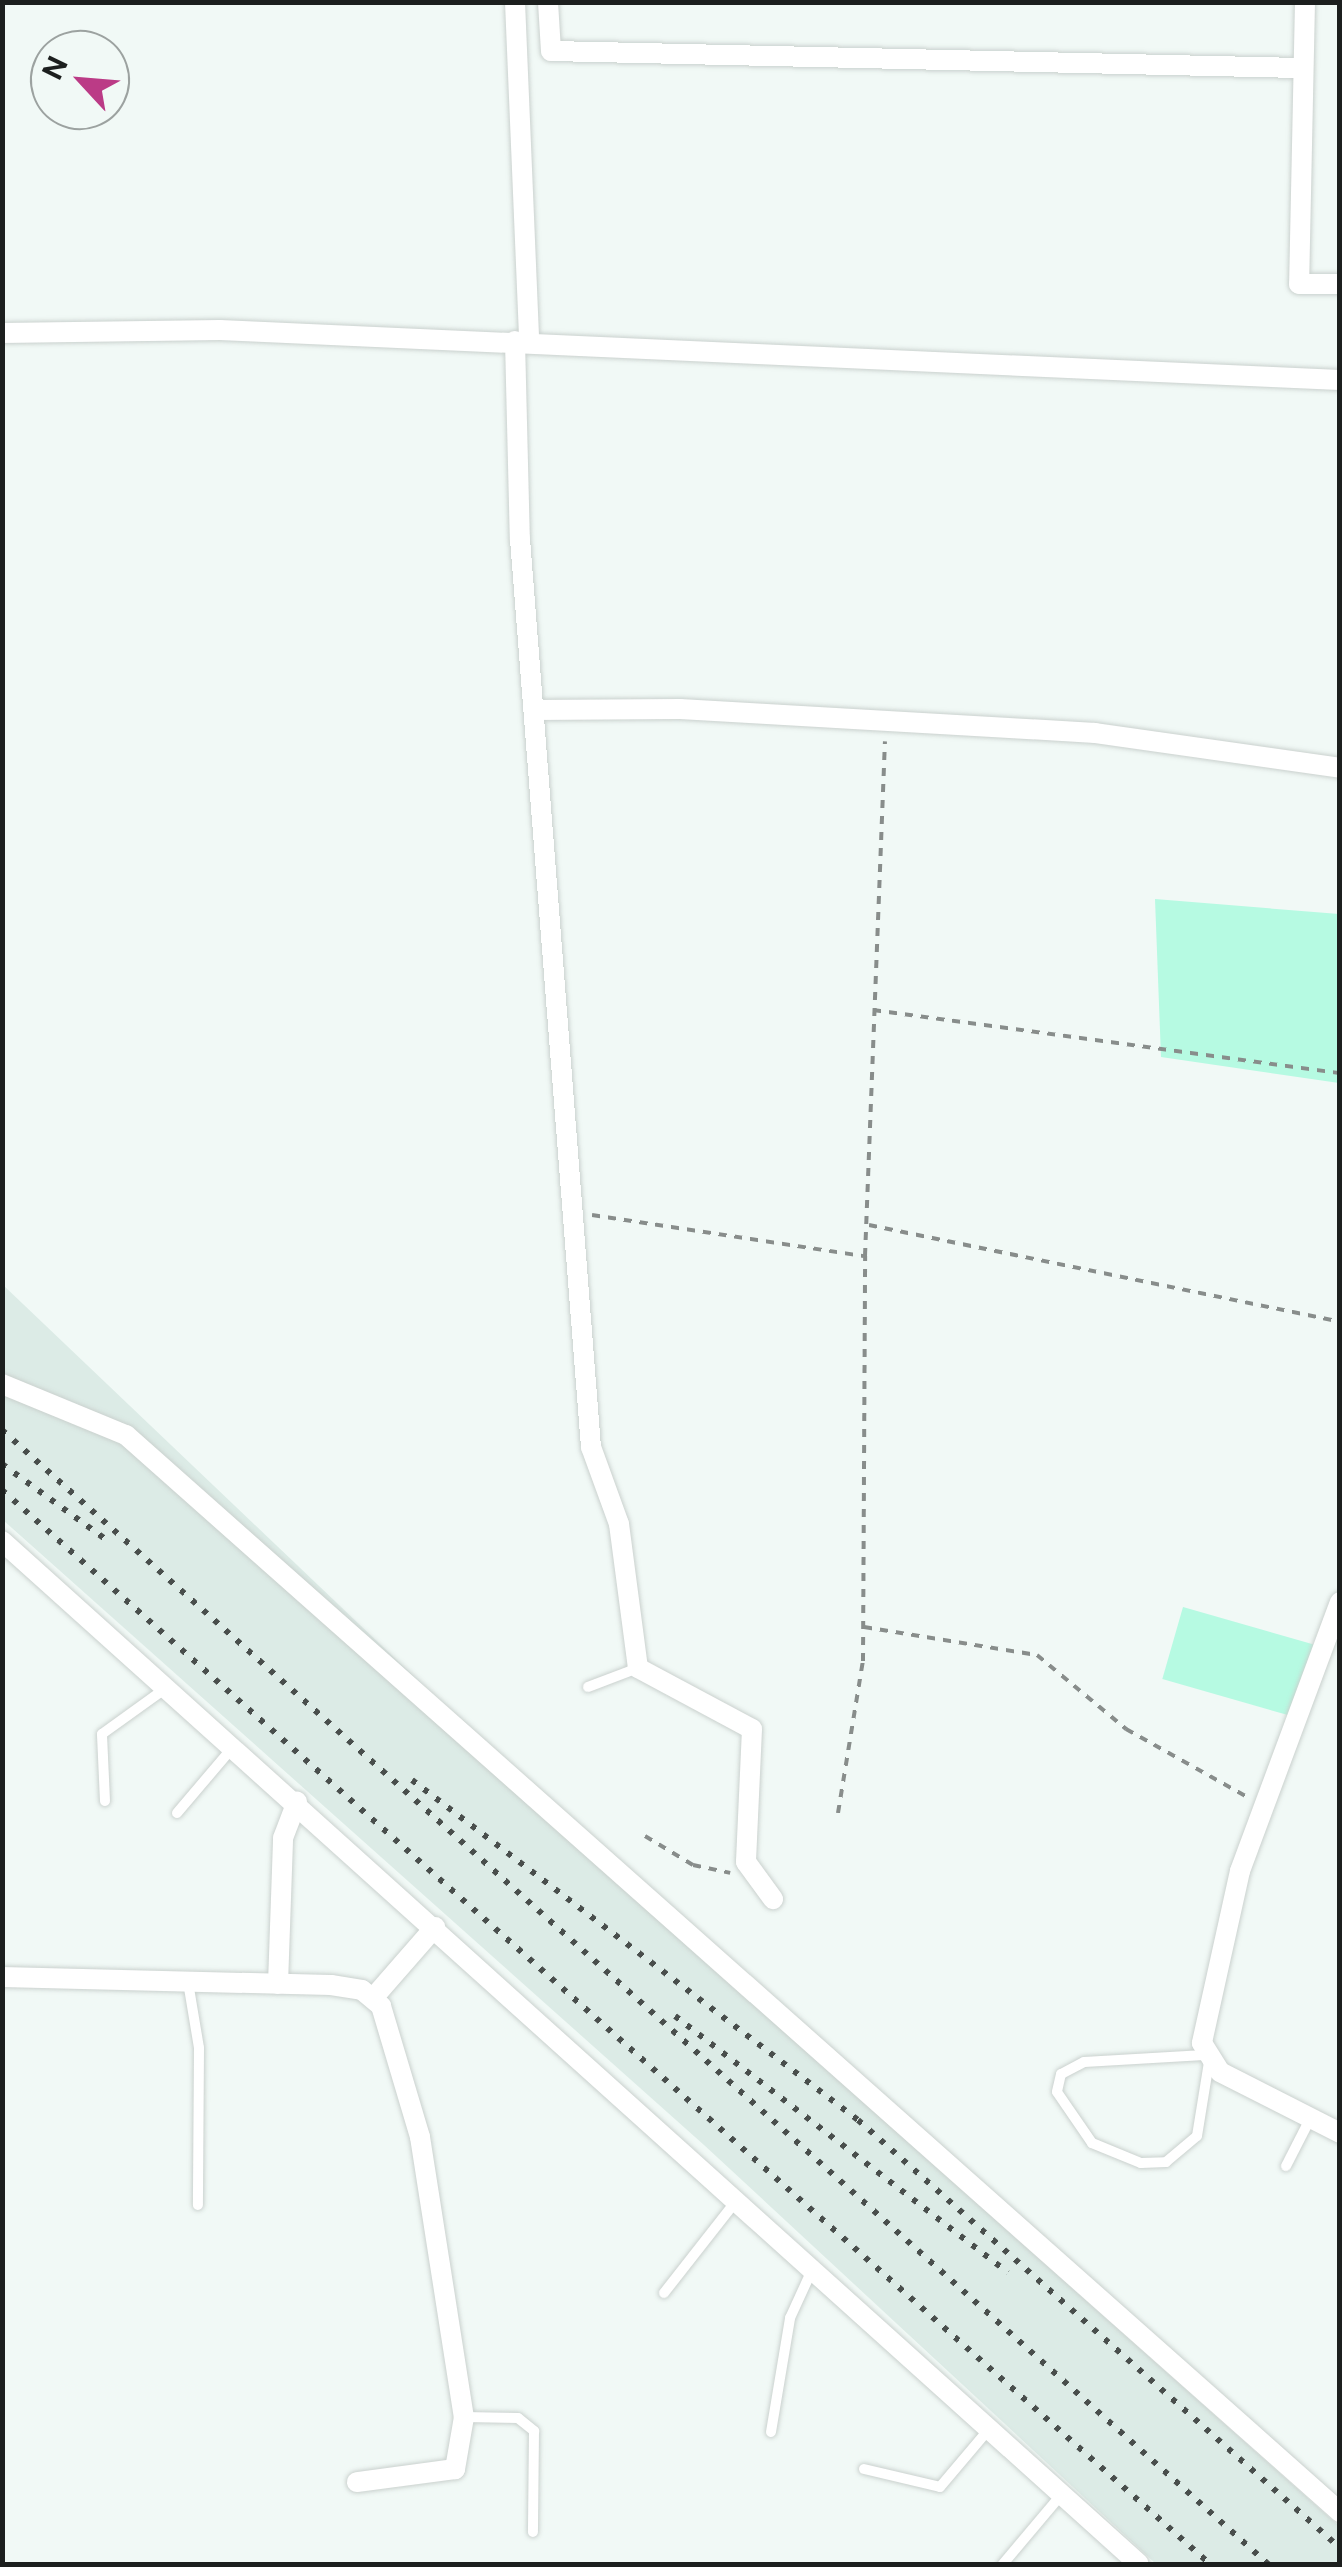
<!DOCTYPE html>
<html>
<head>
<meta charset="utf-8">
<style>
	body { margin:0 }
	#map { position:relative; width:1342px; height:2567px; overflow:hidden; background:#f1f9f6; font-family:"Public Sans",sans-serif }
	div>[style] { position:absolute }
	.built>* { inset:0; background:#dcebe6 }
	.green>* { inset:0; background:#b6fae2; transform-origin:0 0 }
	.path>* { height:4px; margin-top:-2px; transform-origin:0; background:repeating-linear-gradient(90deg,#888d8b 0 8px,transparent 0 16px) }
	.roads { filter:drop-shadow(0 0 2px #cad1ce) drop-shadow(0 0 2px #cad1ce) }
	.service>* { height:10px; margin:-5px; padding:0 5px; transform-origin:5px; border-radius:5px; background:#fff }
	.minor>* { height:20px; margin:-10px; padding:0 10px; transform-origin:10px; border-radius:10px; background:#fff }
	.rail>* { height:6px; margin-top:-3px; transform-origin:0; background:repeating-linear-gradient(90deg,#494e4c 0 5px,transparent 0 15px) }
	span { translate:-50% -50%; white-space:nowrap; text-align:center; line-height:1.15; -webkit-text-stroke:9px #f1f9f6; paint-order:stroke }
	.frame { position:absolute; inset:0; border:5px solid #1c1f1e; pointer-events:none }
	.north { position:absolute; left:30px; top:30px; width:100px; height:100px; box-sizing:border-box; background:#f1f9f6; border:2px solid #9ca2a0; border-radius:50%; rotate:296deg; font-size:28px; font-weight:700; line-height:40px; text-align:center; color:#1c1f1e }
	.north::after { content:''; display:block; margin:auto; width:35px; height:45px; background:#bb3b86; clip-path:polygon(50% 0,100% 100%,50% 72%,0 100%) }
</style>
</head>
<body>
<div id="map">
	<div class="built">
		<div style="clip-path:polygon(2px 1284px,826px 2069px,1339px 2526px,1339px 2564px,1156px 2564px,704px 2145px,3px 1520px)"></div>
	</div>
	<div class="green">
		<div style="clip-path:polygon(1155px 899px,1339px 914px,1339px 1083px,1161px 1057px)"></div>
		<div style="left:1183px;top:1607px;width:136px;height:75px;rotate:16deg"></div>
	</div>
	<div class="path">
		<div style="left:873px;top:1010px;width:471px;rotate:7.7deg"></div>
		<div style="left:592px;top:1215px;width:275px;rotate:8.6deg"></div>
		<div style="left:869px;top:1225px;width:481px;rotate:11.6deg"></div>
		<div style="left:864px;top:1627px;width:175px;rotate:9.2deg"></div>
		<div style="left:1037px;top:1655px;width:116px;rotate:39.7deg"></div>
		<div style="left:1126px;top:1729px;width:139px;rotate:29.3deg"></div>
		<div style="left:838px;top:1813px;width:154px;rotate:-80.7deg"></div>
		<div style="left:863px;top:1661px;width:405px;rotate:-89.7deg"></div>
		<div style="left:865px;top:1256px;width:515px;rotate:-87.78deg"></div>
		<div style="left:645px;top:1836px;width:56px;rotate:31.1deg"></div>
		<div style="left:693px;top:1865px;width:38px;rotate:12deg"></div>
	</div>
	<div class="roads">
		<div class="service">
			<div style="left:588px;top:1687px;width:53px;rotate:-20.8deg"></div>
			<div style="left:105px;top:1801px;width:67px;rotate:-92.6deg"></div>
			<div style="left:102px;top:1734px;width:79px;rotate:-35.7deg"></div>
			<div style="left:177px;top:1813px;width:87px;rotate:-49.7deg"></div>
			<div style="left:188px;top:1982px;width:67px;rotate:80.5deg"></div>
			<div style="left:199px;top:2048px;width:157px;rotate:90.4deg"></div>
			<div style="left:1204px;top:2055px;width:120px;rotate:176.7deg"></div>
			<div style="left:1084px;top:2062px;width:26px;rotate:152deg"></div>
			<div style="left:1061px;top:2074px;width:18px;rotate:103deg"></div>
			<div style="left:1057px;top:2092px;width:62px;rotate:55.5deg"></div>
			<div style="left:1092px;top:2143px;width:53px;rotate:22.2deg"></div>
			<div style="left:1141px;top:2163px;width:25px;rotate:-2deg"></div>
			<div style="left:1166px;top:2162px;width:40px;rotate:-40deg"></div>
			<div style="left:1197px;top:2136px;width:75px;rotate:-80.8deg"></div>
			<div style="left:1286px;top:2166px;width:51px;rotate:-62.9deg"></div>
			<div style="left:664px;top:2293px;width:118px;rotate:-51.9deg"></div>
			<div style="left:464px;top:2417px;width:54px;rotate:1.1deg"></div>
			<div style="left:518px;top:2418px;width:21px;rotate:39deg"></div>
			<div style="left:534px;top:2431px;width:101px;rotate:90.6deg"></div>
			<div style="left:771px;top:2432px;width:116px;rotate:-80.5deg"></div>
			<div style="left:790px;top:2318px;width:53px;rotate:-65.4deg"></div>
			<div style="left:864px;top:2469px;width:78px;rotate:13.3deg"></div>
			<div style="left:940px;top:2487px;width:76px;rotate:-49.8deg"></div>
			<div style="left:1003px;top:2564px;width:92px;rotate:-49.9deg"></div>
		</div>
		<div class="minor">
			<div style="left:515px;top:2px;width:339px;rotate:87.6deg"></div>
			<div style="left:548px;top:2px;width:49px;rotate:86.5deg"></div>
			<div style="left:551px;top:51px;width:752px;rotate:1.3deg"></div>
			<div style="left:1305px;top:2px;width:282px;rotate:91.2deg"></div>
			<div style="left:1299px;top:284px;width:41px"></div>
			<div style="left:2px;top:333px;width:218px;rotate:-0.8deg"></div>
			<div style="left:220px;top:330px;width:1121px;rotate:2.56deg"></div>
			<div style="left:515px;top:341px;width:198px;rotate:88.6deg"></div>
			<div style="left:520px;top:539px;width:911px;rotate:85.53deg"></div>
			<div style="left:591px;top:1447px;width:82px;rotate:70deg"></div>
			<div style="left:619px;top:1524px;width:145px;rotate:82.5deg"></div>
			<div style="left:638px;top:1668px;width:129px;rotate:28.2deg"></div>
			<div style="left:752px;top:1729px;width:133px;rotate:92.6deg"></div>
			<div style="left:746px;top:1862px;width:46px;rotate:53.9deg"></div>
			<div style="left:534px;top:710px;width:146px;rotate:-0.4deg"></div>
			<div style="left:680px;top:709px;width:416px;rotate:3.3deg"></div>
			<div style="left:1095px;top:733px;width:247px;rotate:8.1deg"></div>
			<div style="left:2px;top:1384px;width:134px;rotate:22.4deg"></div>
			<div style="left:126px;top:1435px;width:1623px;rotate:41.58deg"></div>
			<div style="left:2px;top:1541px;width:1529px;rotate:41.98deg"></div>
			<div style="left:1340px;top:1602px;width:287px;rotate:110.4deg"></div>
			<div style="left:1240px;top:1871px;width:176px;rotate:102.5deg"></div>
			<div style="left:1202px;top:2043px;width:34px;rotate:58deg"></div>
			<div style="left:1220px;top:2072px;width:135px;rotate:26.9deg"></div>
			<div style="left:2px;top:1977px;width:329px;rotate:1.4deg"></div>
			<div style="left:331px;top:1985px;width:31px;rotate:9deg"></div>
			<div style="left:362px;top:1990px;width:25px;rotate:40deg"></div>
			<div style="left:381px;top:2006px;width:137px;rotate:73.4deg"></div>
			<div style="left:420px;top:2137px;width:283px;rotate:81.1deg"></div>
			<div style="left:464px;top:2417px;width:53px;rotate:99.8deg"></div>
			<div style="left:455px;top:2469px;width:99px;rotate:172.4deg"></div>
			<div style="left:278px;top:1984px;width:146px;rotate:-88deg"></div>
			<div style="left:283px;top:1838px;width:39px;rotate:-69deg"></div>
			<div style="left:374px;top:1997px;width:93px;rotate:-48.9deg"></div>
		</div>
	</div>
	<div class="rail">
		<div style="left:2px;top:1430px;width:1700px;rotate:41.85deg"></div>
		<div style="left:2px;top:1464px;width:131px;rotate:36deg"></div>
		<div style="left:2px;top:1490px;width:1616px;rotate:41.64deg"></div>
		<div style="left:412px;top:1780px;width:561px;rotate:37.32deg"></div>
		<div style="left:858px;top:2120px;width:645px;rotate:41.6deg"></div>
		<div style="left:675px;top:2016px;width:420px;rotate:37.6deg"></div>
	</div>
	<div class="frame"></div>
	<div class="north">N</div>
</div>
</body>
</html>
